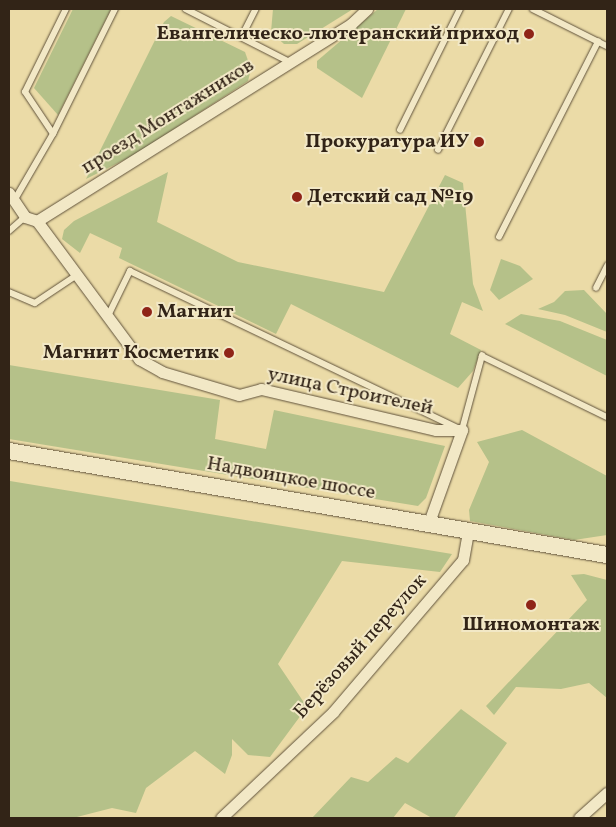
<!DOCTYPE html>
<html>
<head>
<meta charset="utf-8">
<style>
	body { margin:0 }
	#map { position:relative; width:616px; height:827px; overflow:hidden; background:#ebdba7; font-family:Vollkorn,serif }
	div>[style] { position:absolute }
	.green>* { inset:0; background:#b5c189 }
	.roads { filter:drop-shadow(0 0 1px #60523b) drop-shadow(0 0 1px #60523b) }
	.lane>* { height:5.5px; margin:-2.75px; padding:0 2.75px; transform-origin:2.75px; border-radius:2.75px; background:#f2e8c6 }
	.street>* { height:11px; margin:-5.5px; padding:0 5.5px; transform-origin:5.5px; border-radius:5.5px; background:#f2e8c6 }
	.secondary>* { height:16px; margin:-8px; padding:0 8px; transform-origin:8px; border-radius:8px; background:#f2e8c6 }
	.dots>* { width:14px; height:14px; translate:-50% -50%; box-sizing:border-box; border:2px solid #f2e8c6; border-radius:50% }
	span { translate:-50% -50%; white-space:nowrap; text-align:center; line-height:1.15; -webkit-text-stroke:4px #f2e8c6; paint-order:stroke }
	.poi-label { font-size:20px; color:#322417; font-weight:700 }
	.right { translate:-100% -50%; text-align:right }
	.left { translate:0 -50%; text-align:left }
	.street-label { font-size:20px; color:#322417 }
	.frame { position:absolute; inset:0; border:10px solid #322417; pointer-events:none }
</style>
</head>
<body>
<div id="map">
	<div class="green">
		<div style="clip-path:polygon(73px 9px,111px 9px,58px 115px,34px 88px)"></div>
		<div style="clip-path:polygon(273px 9px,353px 9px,297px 44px,284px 44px,271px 32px)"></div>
		<div style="clip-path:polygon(378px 9px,406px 9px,362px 98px,317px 68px,317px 61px)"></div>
		<div style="clip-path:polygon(171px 16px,245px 52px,251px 69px,248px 81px,134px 155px,86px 179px,164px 22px)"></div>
		<div style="clip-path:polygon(168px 172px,157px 222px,238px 262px,384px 292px,445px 175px,463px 183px,473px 284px,483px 311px,462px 302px,450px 334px,481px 350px,473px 371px,458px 388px,291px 304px,276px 334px,119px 258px,122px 248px,90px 233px,80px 253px,62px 239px,64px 230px,74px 221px)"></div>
		<div style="clip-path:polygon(501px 259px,520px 266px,533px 279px,499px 300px,490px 290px)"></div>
		<div style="clip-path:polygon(584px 290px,607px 314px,607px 332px,565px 315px,538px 309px,554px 302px,565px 291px)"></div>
		<div style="clip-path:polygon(521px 314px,560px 321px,607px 340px,607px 376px,505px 324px)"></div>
		<div style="clip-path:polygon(9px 365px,220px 400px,215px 439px,266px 449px,274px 410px,445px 446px,426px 498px,418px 506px,9px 439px)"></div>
		<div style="clip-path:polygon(522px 430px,607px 476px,607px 535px,574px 540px,470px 521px,469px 510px,489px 462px,477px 442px)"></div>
		<div style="clip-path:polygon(9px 481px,10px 481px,452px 554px,440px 572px,342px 561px,278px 664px,307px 707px,270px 757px,248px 755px,232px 739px,232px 755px,225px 774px,195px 751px,146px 788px,136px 813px,112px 808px,73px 818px,9px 818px)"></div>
		<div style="clip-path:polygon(584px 574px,607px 580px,607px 698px,589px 683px,561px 689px,516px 687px,494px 715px,486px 706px,587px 600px,571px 575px)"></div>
		<div style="clip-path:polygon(461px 709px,507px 743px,454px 818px,432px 818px,405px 803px,393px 818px,312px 818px,351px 777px,368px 782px,396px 757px,408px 763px)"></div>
	</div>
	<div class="roads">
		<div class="lane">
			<div style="left:186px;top:9px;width:117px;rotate:27deg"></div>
			<div style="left:533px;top:9px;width:83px;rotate:26.6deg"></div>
			<div style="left:242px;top:36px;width:30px;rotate:-63deg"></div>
			<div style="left:400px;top:130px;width:135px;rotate:-63.6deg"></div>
			<div style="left:53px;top:134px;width:50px;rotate:-123.7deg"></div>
			<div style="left:25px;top:92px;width:93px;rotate:-63.7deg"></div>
			<div style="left:438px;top:150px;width:158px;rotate:-63.3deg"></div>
			<div style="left:14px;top:201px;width:78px;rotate:-59.8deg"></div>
			<div style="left:53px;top:134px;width:140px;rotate:-63.6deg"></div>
			<div style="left:9px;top:231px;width:21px;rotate:-41deg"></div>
			<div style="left:499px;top:237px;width:219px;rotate:-63.1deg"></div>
			<div style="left:596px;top:288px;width:25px;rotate:-63deg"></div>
			<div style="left:9px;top:292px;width:28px;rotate:23deg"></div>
			<div style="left:35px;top:303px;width:50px;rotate:-33.7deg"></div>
			<div style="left:108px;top:316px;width:50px;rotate:-63.9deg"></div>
			<div style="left:130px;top:271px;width:368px;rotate:25.6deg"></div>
			<div style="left:462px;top:430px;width:77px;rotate:-74.9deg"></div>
			<div style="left:482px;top:356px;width:139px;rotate:26deg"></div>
		</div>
		<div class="street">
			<div style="left:9px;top:193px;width:29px;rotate:56deg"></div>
			<div style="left:25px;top:217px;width:13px;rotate:18deg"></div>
			<div style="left:37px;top:221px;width:172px;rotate:53.5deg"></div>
			<div style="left:139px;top:359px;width:26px;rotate:29deg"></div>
			<div style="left:162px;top:372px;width:80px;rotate:16.6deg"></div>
			<div style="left:239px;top:395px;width:23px;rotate:-15deg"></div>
			<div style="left:261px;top:389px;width:180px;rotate:13.2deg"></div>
			<div style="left:436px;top:430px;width:26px"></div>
			<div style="left:462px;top:430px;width:101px;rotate:109.7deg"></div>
			<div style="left:37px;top:221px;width:371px;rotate:-32.1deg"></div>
			<div style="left:351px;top:24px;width:22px;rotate:-43deg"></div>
			<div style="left:221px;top:818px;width:154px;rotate:-43.4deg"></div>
			<div style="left:333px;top:712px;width:200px;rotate:-49.5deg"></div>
			<div style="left:463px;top:560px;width:28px;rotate:-80deg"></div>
			<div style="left:579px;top:818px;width:38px;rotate:-42deg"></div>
		</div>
		<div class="secondary">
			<div style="left:9px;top:451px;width:607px;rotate:9.87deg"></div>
		</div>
	</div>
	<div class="dots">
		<div style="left:529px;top:34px;background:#8f2418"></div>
		<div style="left:479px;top:142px;background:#8f2418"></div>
		<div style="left:297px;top:197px;background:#8f2418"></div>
		<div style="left:147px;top:312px;background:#8f2418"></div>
		<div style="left:229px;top:353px;background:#8f2418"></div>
		<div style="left:531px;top:605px;background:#8f2418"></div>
	</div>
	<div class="poi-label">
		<span class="right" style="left:519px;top:34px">Евангелическо-лютеранский приход</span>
		<span class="right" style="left:469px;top:142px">Прокуратура ИУ</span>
		<span class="left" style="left:307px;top:197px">Детский сад №19</span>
		<span class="left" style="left:157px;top:312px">Магнит</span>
		<span class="right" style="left:219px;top:353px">Магнит Косметик</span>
		<span style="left:531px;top:625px">Шиномонтаж</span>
	</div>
	<div class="street-label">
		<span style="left:168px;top:117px;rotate:-32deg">проезд Монтажников</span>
		<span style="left:350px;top:392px;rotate:12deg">улица Строителей</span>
		<span style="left:291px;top:479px;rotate:10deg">Надвоицкое шоссе</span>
		<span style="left:361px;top:647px;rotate:-48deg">Берёзовый переулок</span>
	</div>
	<div class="frame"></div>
</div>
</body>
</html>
